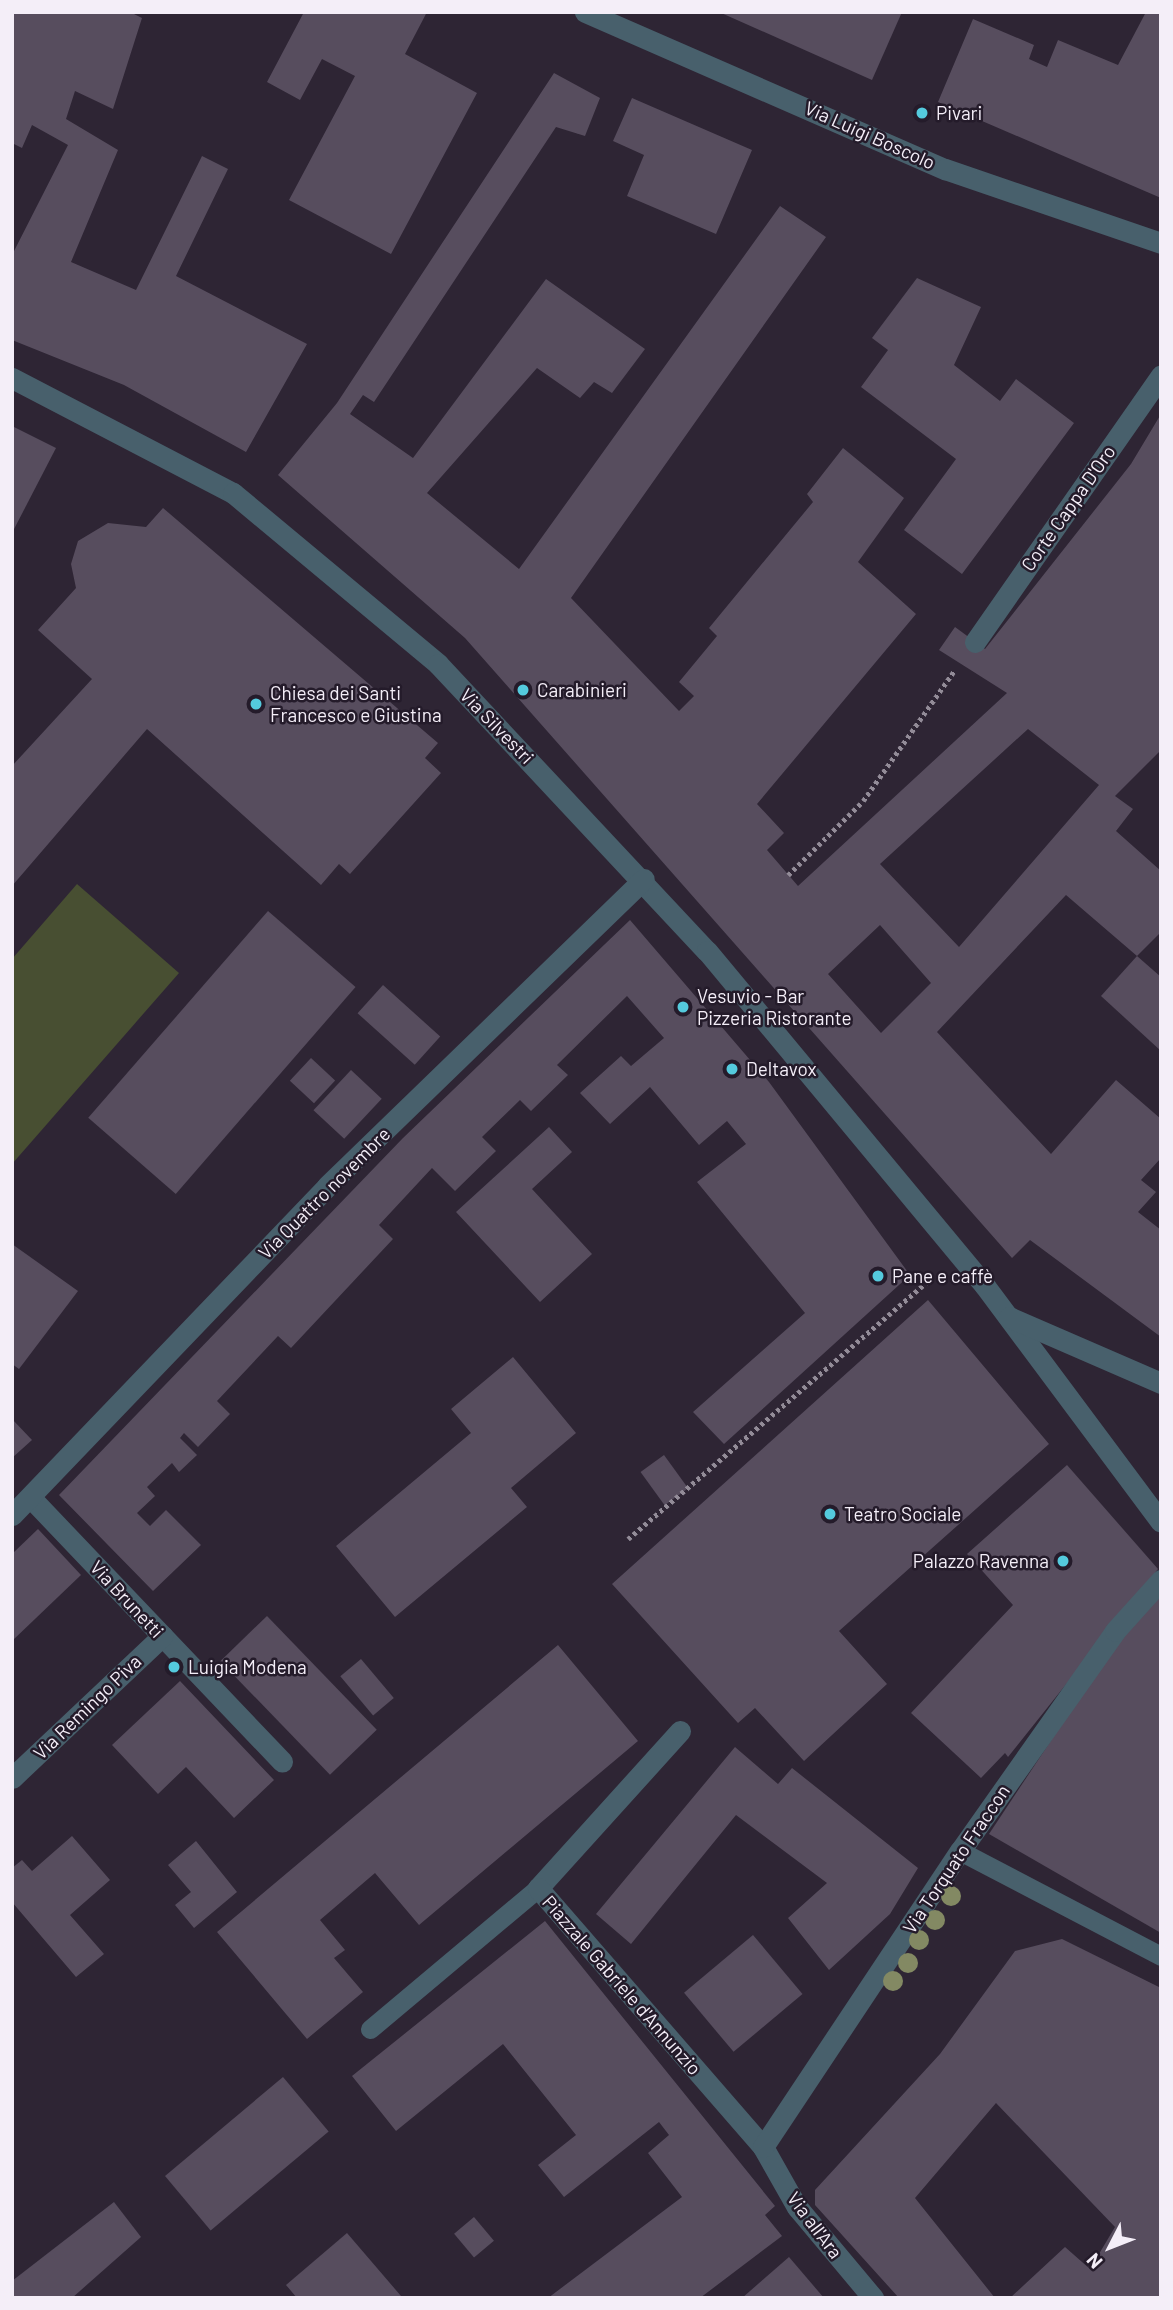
<!DOCTYPE html>
<html>
<head>
<meta charset="utf-8">
<style>
	body { margin:0 }
	#map { position:relative; width:1173px; height:2310px; overflow:hidden; background:#2e2534; font-family:Barlow,sans-serif }
	div>[style] { position:absolute }
	.green>* { inset:0; background:#484f32 }
	.building>* { inset:0; background:#574d5e; transform-origin:0 0 }
	.path>* { height:4.5px; margin-top:-2.25px; transform-origin:0; background:repeating-linear-gradient(90deg,#938c98 0 3.5px,transparent 0 7px) }
	.lane>* { height:19px; margin:-9.5px; padding:0 9.5px; transform-origin:9.5px; border-radius:9.5px; background:#48606c }
	.street>* { height:21px; margin:-10.5px; padding:0 10.5px; transform-origin:10.5px; border-radius:10.5px; background:#48606c }
	.trees>* { width:20px; height:20px; margin:-10px; border-radius:50%; background:#838963 }
	.dots>* { width:19px; height:19px; translate:-50% -50%; box-sizing:border-box; border:4px solid #241b2a; border-radius:50% }
	span { translate:-50% -50%; white-space:nowrap; text-align:center; line-height:1.15; -webkit-text-stroke:5px #241b2a; paint-order:stroke }
	.poi-label { font-size:19px; color:#f4eef8 }
	.left { translate:0 -50%; text-align:left }
	.right { translate:-100% -50%; text-align:right }
	.street-label { font-size:19px; color:#f4eef8 }
	.frame { position:absolute; inset:0; border:14px solid #f4eef8; pointer-events:none }
	.north { position:absolute; left:1075px; top:2212px; width:70px; height:70px; -webkit-text-stroke:5px #241b2a; paint-order:stroke; rotate:228deg; font-size:19px; font-weight:700; line-height:28px; text-align:center; color:#f4eef8 }
	.north::after { content:''; display:block; margin:auto; width:24px; height:32px; background:#f4eef8; clip-path:polygon(50% 0,100% 100%,50% 72%,0 100%) }
</style>
</head>
<body>
<div id="map">
	<div class="green">
		<div style="clip-path:polygon(77px 884px,179px 973px,12px 1164px,12px 959px)"></div>
	</div>
	<div class="building">
		<div style="clip-path:polygon(12px 12px,130px 12px,142px 18px,113px 109px,75px 91px,66px 119px,118px 150px,71px 262px,136px 290px,202px 156px,228px 169px,176px 276px,307px 344px,246px 452px,124px 385px,12px 340px,12px 255px,68px 145px,32px 125px,22px 148px,12px 143px)"></div>
		<div style="clip-path:polygon(304px 12px,427px 12px,405px 54px,477px 93px,391px 254px,289px 200px,355px 76px,322px 59px,300px 100px,267px 82px)"></div>
		<div style="clip-path:polygon(719px 12px,902px 12px,872px 80px)"></div>
		<div style="clip-path:polygon(1146px 12px,1161px 12px,1161px 198px,938px 102px,973px 19px,1034px 45px,1029px 59px,1047px 67px,1058px 40px,1118px 65px)"></div>
		<div style="clip-path:polygon(evenodd,554px 73px,600px 98px,585px 136px,556px 127px,374px 402px,363px 395px,350px 414px,413px 458px,546px 279px,645px 349px,612px 393px,594px 382px,580px 398px,537px 368px,427px 493px,519px 569px,780px 206px,826px 237px,571px 598px,679px 711px,694px 696px,679px 682px,717px 636px,709px 628px,813px 502px,807px 494px,843px 448px,904px 498px,858px 562px,916px 614px,757px 804px,784px 833px,767px 850px,798px 886px,1007px 693px,939px 650px,955px 627px,985px 649px,1131px 464px,1161px 414px,1161px 750px,1115px 796px,1133px 809px,1116px 831px,1161px 871px,1161px 932px,1137px 956px,1066px 895px,937px 1032px,1051px 1154px,1116px 1080px,1161px 1119px,1161px 1158px,1141px 1180px,1156px 1192px,1138px 1212px,1161px 1230px,1161px 1337px,1030px 1240px,1012px 1258px,465px 638px,278px 475px,337px 403px,554px 73px,1028px 729px,1099px 785px,959px 947px,880px 864px,1028px 729px,554px 73px,880px 925px,931px 983px,881px 1033px,828px 974px,880px 925px)"></div>
		<div style="clip-path:polygon(632px 98px,752px 150px,716px 234px,627px 196px,644px 155px,613px 141px)"></div>
		<div style="clip-path:polygon(917px 278px,981px 307px,954px 365px,1000px 401px,1016px 379px,1074px 423px,962px 574px,904px 530px,956px 459px,861px 387px,888px 350px,872px 338px)"></div>
		<div style="clip-path:polygon(12px 426px,56px 448px,12px 533px)"></div>
		<div style="clip-path:polygon(163px 508px,438px 743px,425px 758px,441px 773px,350px 874px,339px 864px,321px 885px,147px 729px,12px 886px,12px 766px,92px 679px,38px 630px,76px 588px,71px 564px,78px 541px,108px 523px,146px 527px)"></div>
		<div style="left:268px;top:911px;width:116px;height:274px;rotate:41deg"></div>
		<div style="clip-path:polygon(630px 920px,769px 1082px,910px 1275px,724px 1444px,693px 1412px,805px 1313px,697px 1182px,746px 1144px,727px 1121px,699px 1145px,650px 1087px,610px 1124px,580px 1093px,621px 1056px,631px 1066px,664px 1038px,627px 996px,557px 1065px,568px 1075px,531px 1111px,520px 1100px,482px 1137px,496px 1151px,455px 1191px,432px 1168px,379px 1225px,393px 1239px,291px 1348px,278px 1336px,217px 1401px,230px 1414px,198px 1447px,184px 1433px,180px 1438px,197px 1455px,179px 1472px,172px 1463px,147px 1487px,155px 1496px,137px 1513px,150px 1526px,166px 1510px,201px 1545px,153px 1591px,59px 1495px,403px 1138px)"></div>
		<div style="clip-path:polygon(1137px 956px,1161px 977px,1161px 1051px,1101px 996px)"></div>
		<div style="left:383px;top:985px;width:77px;height:38px;rotate:42deg"></div>
		<div style="left:311px;top:1058px;width:33px;height:31px;rotate:43deg"></div>
		<div style="left:351px;top:1070px;width:42px;height:55px;rotate:43deg"></div>
		<div style="clip-path:polygon(549px 1127px,572px 1152px,532px 1189px,592px 1254px,540px 1302px,456px 1212px)"></div>
		<div style="clip-path:polygon(12px 1244px,78px 1291px,19px 1369px,12px 1364px)"></div>
		<div style="clip-path:polygon(928px 1300px,1049px 1444px,839px 1631px,887px 1684px,804px 1761px,755px 1708px,738px 1723px,612px 1584px)"></div>
		<div style="clip-path:polygon(513px 1357px,576px 1433px,511px 1488px,527px 1507px,395px 1617px,336px 1546px,471px 1433px,451px 1409px)"></div>
		<div style="clip-path:polygon(12px 1419px,32px 1440px,12px 1458px)"></div>
		<div style="left:664px;top:1455px;width:41px;height:29px;rotate:54deg"></div>
		<div style="clip-path:polygon(1067px 1465px,1158px 1569px,1008px 1757px,1005px 1753px,981px 1778px,911px 1713px,1013px 1605px,967px 1554px)"></div>
		<div style="clip-path:polygon(38px 1529px,81px 1575px,12px 1641px,12px 1554px)"></div>
		<div style="clip-path:polygon(1161px 1595px,1161px 1933px,989px 1834px,1123px 1632px)"></div>
		<div style="left:267px;top:1616px;width:158px;height:65px;rotate:46deg"></div>
		<div style="clip-path:polygon(558px 1645px,638px 1741px,419px 1925px,375px 1873px,320px 1920px,345px 1950px,334px 1958px,363px 1992px,307px 2039px,217px 1932px)"></div>
		<div style="left:361px;top:1659px;width:51px;height:27px;rotate:50deg"></div>
		<div style="clip-path:polygon(180px 1681px,274px 1780px,234px 1818px,186px 1767px,158px 1794px,112px 1745px)"></div>
		<div style="clip-path:polygon(735px 1747px,778px 1784px,792px 1768px,918px 1868px,890px 1914px,829px 1970px,788px 1918px,827px 1883px,736px 1815px,631px 1944px,596px 1914px)"></div>
		<div style="clip-path:polygon(72px 1836px,110px 1880px,70px 1915px,104px 1954px,76px 1977px,12px 1902px,12px 1868px,22px 1860px,32px 1871px)"></div>
		<div style="clip-path:polygon(196px 1841px,237px 1892px,194px 1928px,175px 1905px,191px 1892px,168px 1865px)"></div>
		<div style="clip-path:polygon(545px 1921px,775px 2206px,765px 2215px,782px 2236px,700px 2298px,548px 2298px,682px 2197px,648px 2153px,669px 2135px,659px 2122px,564px 2197px,538px 2165px,576px 2135px,503px 2044px,396px 2131px,352px 2076px)"></div>
		<div style="left:753px;top:1935px;width:77px;height:90px;rotate:50deg"></div>
		<div style="clip-path:polygon(1062px 1939px,1161px 1988px,1161px 2298px,1010px 2298px,1065px 2247px,1090px 2269px,1115px 2227px,996px 2103px,915px 2198px,995px 2298px,899px 2298px,815px 2205px,815px 2190px,940px 2054px,1015px 1951px)"></div>
		<div style="left:283px;top:2077px;width:71px;height:154px;rotate:50deg"></div>
		<div style="clip-path:polygon(114px 2202px,141px 2237px,72px 2298px,12px 2298px,12px 2281px)"></div>
		<div style="left:474px;top:2217px;width:31px;height:26px;rotate:50deg"></div>
		<div style="clip-path:polygon(347px 2233px,401px 2296px,297px 2298px,286px 2285px)"></div>
		<div style="clip-path:polygon(789px 2257px,824px 2298px,742px 2298px)"></div>
	</div>
	<div class="path">
		<div style="left:788px;top:875px;width:105px;rotate:-44.6deg"></div>
		<div style="left:863px;top:801px;width:159px;rotate:-55deg"></div>
		<div style="left:628px;top:1539px;width:400px;rotate:-40.7deg"></div>
	</div>
	<div class="lane">
		<div style="left:960px;top:1851px;width:227px;rotate:27.6deg"></div>
		<div style="left:370px;top:2029px;width:219px;rotate:-40deg"></div>
	</div>
	<div class="street">
		<div style="left:585px;top:12px;width:393px;rotate:23.6deg"></div>
		<div style="left:945px;top:169px;width:228px;rotate:18.9deg"></div>
		<div style="left:12px;top:378px;width:249px;rotate:27.5deg"></div>
		<div style="left:233px;top:493px;width:267px;rotate:39.8deg"></div>
		<div style="left:438px;top:664px;width:393px;rotate:46.9deg"></div>
		<div style="left:707px;top:951px;width:435px;rotate:50.3deg"></div>
		<div style="left:985px;top:1286px;width:294px;rotate:53.3deg"></div>
		<div style="left:975px;top:642px;width:325px;rotate:-55.1deg"></div>
		<div style="left:1009px;top:1317px;width:166px;rotate:23.5deg"></div>
		<div style="left:31px;top:1498px;width:364px;rotate:46.4deg"></div>
		<div style="left:12px;top:1515px;width:455px;rotate:-46.2deg"></div>
		<div style="left:327px;top:1186px;width:441px;rotate:-44.1deg"></div>
		<div style="left:680px;top:1731px;width:212px;rotate:132.1deg"></div>
		<div style="left:538px;top:1888px;width:343px;rotate:49deg"></div>
		<div style="left:763px;top:2147px;width:69px;rotate:60.5deg"></div>
		<div style="left:797px;top:2207px;width:119px;rotate:50.1deg"></div>
		<div style="left:12px;top:1778px;width:207px;rotate:-43.4deg"></div>
		<div style="left:763px;top:2147px;width:356px;rotate:-56.4deg"></div>
		<div style="left:960px;top:1851px;width:269px;rotate:-54.8deg"></div>
		<div style="left:1115px;top:1631px;width:69px;rotate:-48deg"></div>
	</div>
	<div class="trees">
		<div style="left:951px;top:1896px"></div>
		<div style="left:935px;top:1920px"></div>
		<div style="left:919px;top:1940px"></div>
		<div style="left:908px;top:1963px"></div>
		<div style="left:893px;top:1981px"></div>
	</div>
	<div class="dots">
		<div style="left:922px;top:113px;background:#54cadd"></div>
		<div style="left:523px;top:690px;background:#54cadd"></div>
		<div style="left:256px;top:704px;background:#54cadd"></div>
		<div style="left:683px;top:1007px;background:#54cadd"></div>
		<div style="left:732px;top:1069px;background:#54cadd"></div>
		<div style="left:878px;top:1276px;background:#54cadd"></div>
		<div style="left:830px;top:1514px;background:#54cadd"></div>
		<div style="left:1063px;top:1561px;background:#54cadd"></div>
		<div style="left:174px;top:1667px;background:#54cadd"></div>
	</div>
	<div class="poi-label">
		<span class="left" style="left:936px;top:113px">Pivari</span>
		<span class="left" style="left:537px;top:690px">Carabinieri</span>
		<span class="left" style="left:270px;top:704px">Chiesa dei Santi<br>Francesco e Giustina</span>
		<span class="left" style="left:697px;top:1007px">Vesuvio - Bar<br>Pizzeria Ristorante</span>
		<span class="left" style="left:746px;top:1069px">Deltavox</span>
		<span class="left" style="left:892px;top:1276px">Pane e caffè</span>
		<span class="left" style="left:844px;top:1514px">Teatro Sociale</span>
		<span class="right" style="left:1049px;top:1561px">Palazzo Ravenna</span>
		<span class="left" style="left:188px;top:1667px">Luigia Modena</span>
	</div>
	<div class="street-label">
		<span style="left:870px;top:135px;rotate:24deg">Via Luigi Boscolo</span>
		<span style="left:1068px;top:508px;rotate:-55deg">Corte Cappa D'Oro</span>
		<span style="left:497px;top:726px;rotate:46deg">Via Silvestri</span>
		<span style="left:324px;top:1193px;rotate:-45deg">Via Quattro novembre</span>
		<span style="left:127px;top:1599px;rotate:47deg">Via Brunetti</span>
		<span style="left:87px;top:1707px;rotate:-44deg">Via Remingo Piva</span>
		<span style="left:956px;top:1859px;rotate:-56deg">Via Torquato Fraccon</span>
		<span style="left:622px;top:1985px;rotate:49deg">Piazzale Gabriele d'Annunzio</span>
		<span style="left:815px;top:2225px;rotate:53deg">Via all'Ara</span>
	</div>
	<div class="frame"></div>
	<div class="north">N</div>
</div>
</body>
</html>
